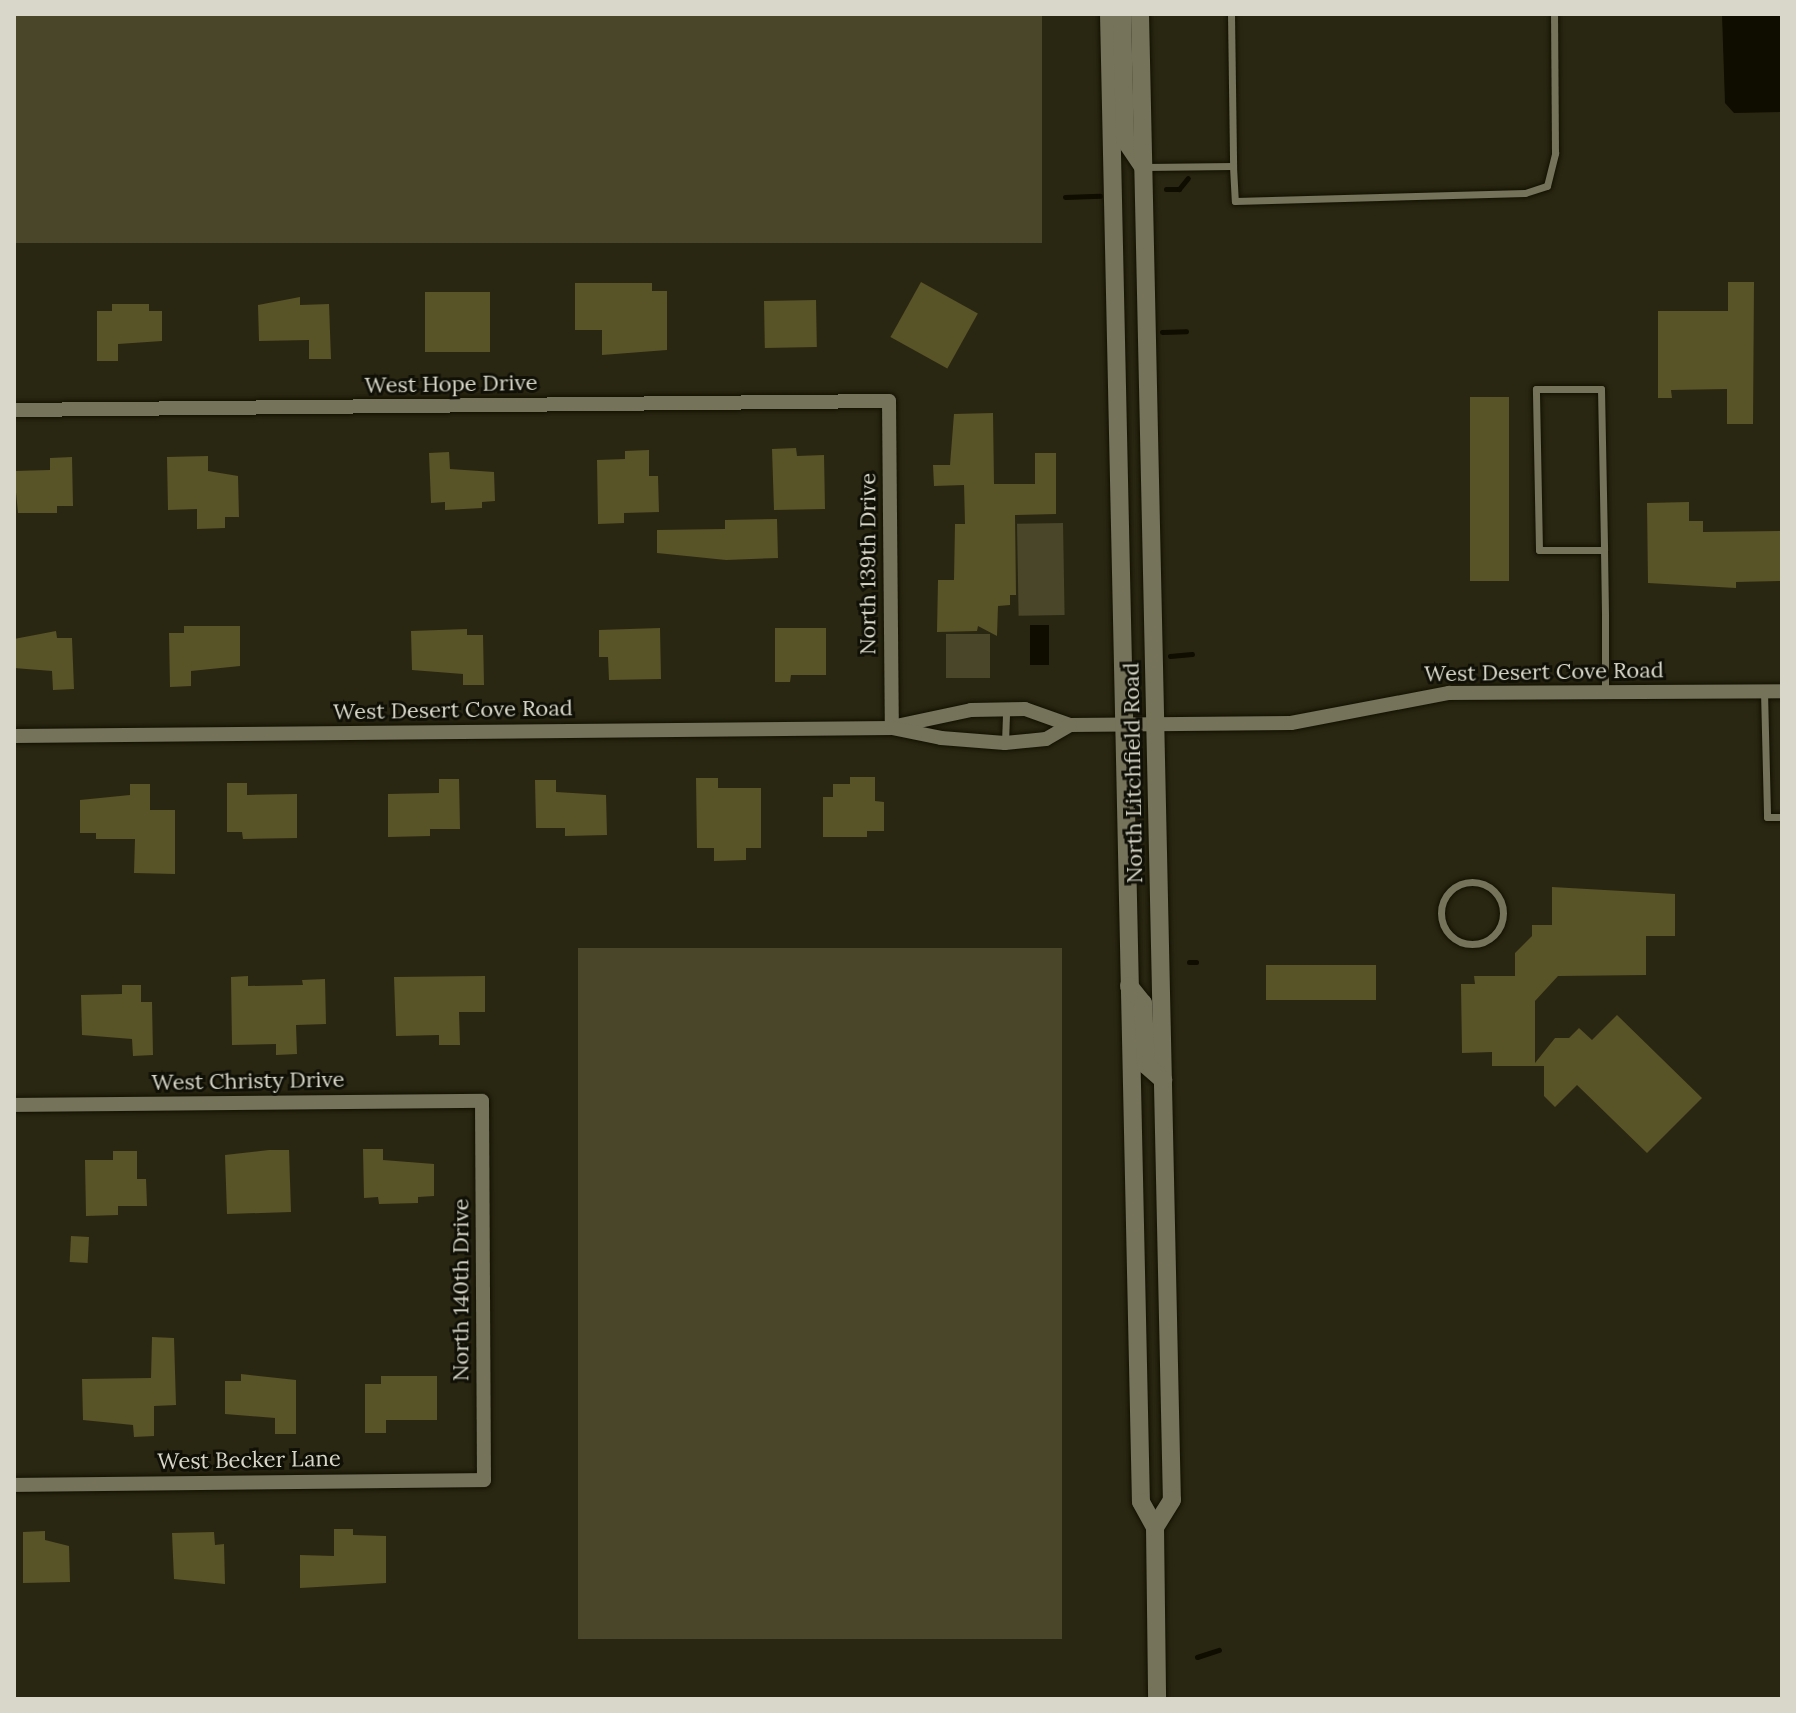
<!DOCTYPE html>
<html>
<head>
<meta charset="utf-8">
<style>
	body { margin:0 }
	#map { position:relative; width:1796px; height:1713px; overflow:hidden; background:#292711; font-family:Lora,serif }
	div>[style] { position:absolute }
	.green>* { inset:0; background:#4a4629; transform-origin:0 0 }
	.water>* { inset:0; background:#0f0c00; transform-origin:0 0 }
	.stream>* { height:5px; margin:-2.5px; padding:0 2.5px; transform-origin:2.5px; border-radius:2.5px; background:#0f0c00 }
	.building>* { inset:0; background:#595328; transform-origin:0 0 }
	.roads { filter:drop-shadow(0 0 2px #121000) drop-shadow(0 0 2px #121000) }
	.lane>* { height:7px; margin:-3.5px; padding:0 3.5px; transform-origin:3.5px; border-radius:3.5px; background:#76735b }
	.lane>.ring { margin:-3.5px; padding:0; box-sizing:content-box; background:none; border:7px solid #76735b; border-radius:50% }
	.street>* { height:14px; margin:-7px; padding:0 7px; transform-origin:7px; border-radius:7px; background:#76735b }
	.secondary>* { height:18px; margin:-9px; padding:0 9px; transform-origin:9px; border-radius:9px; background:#76735b }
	span { translate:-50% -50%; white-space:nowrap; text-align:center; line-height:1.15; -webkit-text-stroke:6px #111007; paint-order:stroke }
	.street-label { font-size:22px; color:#d8d7ca }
	.frame { position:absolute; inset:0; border:16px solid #d8d7ca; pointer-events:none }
</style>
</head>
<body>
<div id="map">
	<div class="green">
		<div style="left:14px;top:14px;width:1028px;height:229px"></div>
		<div style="left:1063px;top:523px;width:92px;height:46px;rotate:89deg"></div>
		<div style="left:946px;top:634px;width:44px;height:44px"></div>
		<div style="left:1062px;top:948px;width:691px;height:484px;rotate:90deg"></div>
	</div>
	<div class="water">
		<div style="clip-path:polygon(1722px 14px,1782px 14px,1782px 112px,1734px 113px,1725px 103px)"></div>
		<div style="left:1030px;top:625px;width:19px;height:40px"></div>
	</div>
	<div class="stream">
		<div style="left:1166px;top:189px;width:13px"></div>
		<div style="left:1179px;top:189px;width:14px;rotate:-51deg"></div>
		<div style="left:1065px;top:197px;width:35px;rotate:-2deg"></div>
		<div style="left:1162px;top:332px;width:24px;rotate:-2deg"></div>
		<div style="left:1170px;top:656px;width:22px;rotate:-5deg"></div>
		<div style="left:1189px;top:962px;width:7px"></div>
		<div style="left:1197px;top:1657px;width:23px;rotate:-18deg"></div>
	</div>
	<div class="building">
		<div style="left:921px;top:282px;width:65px;height:63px;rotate:29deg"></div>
		<div style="clip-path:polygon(1728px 282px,1754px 282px,1753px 424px,1727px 424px,1727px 389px,1671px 390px,1672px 398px,1658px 398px,1658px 311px,1728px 311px)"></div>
		<div style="clip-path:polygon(575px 283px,652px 283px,652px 291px,667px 291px,667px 350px,602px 355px,602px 330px,575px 330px)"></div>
		<div style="left:425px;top:292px;width:65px;height:60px"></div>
		<div style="clip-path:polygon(300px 297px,300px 305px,329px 304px,331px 359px,309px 359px,309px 340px,259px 341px,258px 305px)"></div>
		<div style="left:816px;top:300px;width:47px;height:52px;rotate:89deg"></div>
		<div style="clip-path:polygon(112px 304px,149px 304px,149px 311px,162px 311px,162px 341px,118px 344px,118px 361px,97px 361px,97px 311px,112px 311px)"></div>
		<div style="left:1470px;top:397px;width:39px;height:184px"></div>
		<div style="clip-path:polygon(993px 413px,994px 484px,1035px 484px,1035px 453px,1056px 453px,1056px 514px,1015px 515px,1016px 595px,1010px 595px,1010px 605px,998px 606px,997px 636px,978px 626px,977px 631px,937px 632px,938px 580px,954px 580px,955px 524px,965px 524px,964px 485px,934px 486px,933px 465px,950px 465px,954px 414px)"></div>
		<div style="clip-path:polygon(796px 448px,797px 456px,824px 455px,825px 509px,774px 510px,772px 449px)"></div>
		<div style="clip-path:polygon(649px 450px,649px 476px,658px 476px,659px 512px,624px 513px,624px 523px,598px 524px,597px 460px,625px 459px,625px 451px)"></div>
		<div style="clip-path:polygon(449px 452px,450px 469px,494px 472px,495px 501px,482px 502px,482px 508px,445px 510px,445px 502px,431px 503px,429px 453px)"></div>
		<div style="clip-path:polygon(208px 456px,208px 471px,238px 476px,239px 517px,225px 517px,225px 528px,197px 529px,197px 509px,168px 510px,167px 457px)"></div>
		<div style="clip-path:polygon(72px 457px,73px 506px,57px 506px,57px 513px,18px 513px,14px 471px,50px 470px,50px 458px)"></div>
		<div style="clip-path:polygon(1689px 502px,1689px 521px,1703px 521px,1703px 532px,1782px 531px,1782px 581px,1736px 582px,1736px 588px,1648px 583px,1647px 503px)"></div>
		<div style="clip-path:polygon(777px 519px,778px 558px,726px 560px,657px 553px,657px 530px,725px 529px,725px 520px)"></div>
		<div style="clip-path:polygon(184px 626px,240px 626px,240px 666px,191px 671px,191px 686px,170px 687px,169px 633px,184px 633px)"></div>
		<div style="clip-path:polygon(660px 628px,661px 679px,609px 680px,608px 657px,599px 657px,599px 630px)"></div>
		<div style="clip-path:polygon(775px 628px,826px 628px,826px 675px,791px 675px,790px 682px,775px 682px)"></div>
		<div style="clip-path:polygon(467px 629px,467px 635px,483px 635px,484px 685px,463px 685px,463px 674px,412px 670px,411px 631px)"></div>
		<div style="clip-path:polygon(56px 631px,57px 638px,72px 638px,74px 689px,53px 690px,52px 671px,14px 668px,14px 639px)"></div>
		<div style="clip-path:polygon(850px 777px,875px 777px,875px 801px,884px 802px,884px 831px,867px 831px,867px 837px,823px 837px,823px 797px,833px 797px,833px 784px,850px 784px)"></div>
		<div style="clip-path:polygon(696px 778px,718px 778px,718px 788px,761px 788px,761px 848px,746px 848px,746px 860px,714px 861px,714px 848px,697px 848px)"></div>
		<div style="clip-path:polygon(439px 779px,459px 779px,460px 829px,430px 829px,430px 836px,388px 837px,388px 794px,439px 793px)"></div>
		<div style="clip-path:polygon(535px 780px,556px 780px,556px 792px,606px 795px,607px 835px,565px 836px,565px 828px,536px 828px)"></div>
		<div style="clip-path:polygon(227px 783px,247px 783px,247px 795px,297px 794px,297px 838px,243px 839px,242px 832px,227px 832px)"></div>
		<div style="clip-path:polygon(130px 784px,150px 784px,150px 810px,175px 810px,175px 874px,134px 873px,135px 839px,96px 839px,96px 833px,80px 833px,80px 800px,130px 795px)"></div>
		<div style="clip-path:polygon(1552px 887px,1675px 894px,1675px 936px,1646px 936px,1646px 975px,1558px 976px,1535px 1001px,1535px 1063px,1555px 1038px,1569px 1038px,1579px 1028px,1592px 1040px,1617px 1015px,1702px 1098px,1647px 1153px,1577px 1085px,1555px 1107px,1544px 1096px,1544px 1066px,1492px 1066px,1492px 1052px,1462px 1053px,1461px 984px,1475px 984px,1474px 976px,1515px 976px,1515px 953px,1532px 936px,1532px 925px,1552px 925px)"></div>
		<div style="left:1266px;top:965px;width:110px;height:35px"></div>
		<div style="clip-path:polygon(248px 976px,248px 986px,303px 985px,302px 980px,325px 979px,326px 1024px,296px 1025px,297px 1054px,276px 1055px,276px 1044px,232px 1045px,231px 977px)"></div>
		<div style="clip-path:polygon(485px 976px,485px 1012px,459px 1012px,460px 1045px,439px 1045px,439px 1035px,396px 1036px,394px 977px)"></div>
		<div style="clip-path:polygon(122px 985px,141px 985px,141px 1002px,152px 1002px,153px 1055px,133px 1056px,132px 1039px,82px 1035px,81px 995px,122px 994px)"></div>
		<div style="clip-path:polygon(363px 1149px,383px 1149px,383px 1160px,434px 1164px,434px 1196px,418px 1197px,418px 1203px,379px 1204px,378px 1197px,364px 1198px)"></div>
		<div style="clip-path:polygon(269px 1150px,289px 1150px,291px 1212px,227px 1214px,225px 1155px)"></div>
		<div style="clip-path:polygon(113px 1151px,137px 1151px,137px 1179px,146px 1179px,147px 1206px,118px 1206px,118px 1215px,86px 1216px,85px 1160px,113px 1160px)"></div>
		<div style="left:71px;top:1236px;width:18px;height:26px;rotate:3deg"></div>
		<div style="clip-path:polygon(152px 1337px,174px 1338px,176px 1405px,154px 1406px,154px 1436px,134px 1437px,133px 1425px,83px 1420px,82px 1379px,151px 1378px)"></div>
		<div style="clip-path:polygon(241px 1374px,296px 1380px,296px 1434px,275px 1434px,275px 1418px,225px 1414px,225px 1381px,241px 1381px)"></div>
		<div style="clip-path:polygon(381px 1376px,437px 1376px,437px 1420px,386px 1420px,386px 1433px,365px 1433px,365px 1384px,381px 1384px)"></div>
		<div style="clip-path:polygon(334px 1529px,353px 1529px,353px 1535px,386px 1536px,386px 1583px,300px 1588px,300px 1555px,334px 1556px)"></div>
		<div style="clip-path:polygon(45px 1531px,45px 1540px,69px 1546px,70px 1582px,23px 1583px,23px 1532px)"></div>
		<div style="clip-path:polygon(214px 1532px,215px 1545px,224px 1544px,225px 1584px,174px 1579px,172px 1533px)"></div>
	</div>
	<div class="roads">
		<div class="lane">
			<div style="left:1231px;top:14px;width:152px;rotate:89.2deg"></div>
			<div style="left:1145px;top:167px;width:88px;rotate:-0.7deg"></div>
			<div style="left:1233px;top:166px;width:35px;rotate:87deg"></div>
			<div style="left:1235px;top:201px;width:290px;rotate:-1.6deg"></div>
			<div style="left:1525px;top:193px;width:23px;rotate:-18deg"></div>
			<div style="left:1547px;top:186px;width:34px;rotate:-76deg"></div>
			<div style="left:1555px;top:153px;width:139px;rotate:-90.4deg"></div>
			<div style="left:1604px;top:550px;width:65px;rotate:180deg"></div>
			<div style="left:1539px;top:550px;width:161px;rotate:-91.1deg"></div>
			<div style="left:1536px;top:389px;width:65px"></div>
			<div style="left:1601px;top:389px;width:161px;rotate:88.9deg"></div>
			<div style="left:1604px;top:550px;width:67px;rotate:89.1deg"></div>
			<div style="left:1605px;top:617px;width:74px;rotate:90deg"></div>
			<div style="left:1764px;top:691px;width:126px;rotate:88.6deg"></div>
			<div style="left:1767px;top:817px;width:15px"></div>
			<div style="left:1005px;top:743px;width:33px;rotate:-88deg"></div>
			<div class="ring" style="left:1441px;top:882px;width:55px;height:55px"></div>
		</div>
		<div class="street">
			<div style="left:14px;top:410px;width:875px;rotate:-0.59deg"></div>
			<div style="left:889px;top:401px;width:327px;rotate:89.5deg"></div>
			<div style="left:896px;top:726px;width:77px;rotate:-12deg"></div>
			<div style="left:971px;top:710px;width:54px;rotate:-1.1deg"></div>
			<div style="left:1025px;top:709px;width:48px;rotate:19.6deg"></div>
			<div style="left:1070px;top:725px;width:221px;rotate:-0.5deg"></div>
			<div style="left:1291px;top:723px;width:161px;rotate:-10.8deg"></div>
			<div style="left:1449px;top:693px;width:333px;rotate:-0.3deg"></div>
			<div style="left:14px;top:736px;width:878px;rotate:-0.52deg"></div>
			<div style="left:892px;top:728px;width:50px;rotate:11.5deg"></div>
			<div style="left:941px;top:738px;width:64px;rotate:4.5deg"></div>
			<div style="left:1005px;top:743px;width:41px;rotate:-5.6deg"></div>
			<div style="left:1046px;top:739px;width:28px;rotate:-30deg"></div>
			<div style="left:14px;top:1105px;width:468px;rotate:-0.5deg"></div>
			<div style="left:482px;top:1101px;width:379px;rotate:89.7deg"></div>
			<div style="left:484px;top:1480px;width:470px;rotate:179.4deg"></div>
		</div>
		<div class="secondary">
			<div style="left:1109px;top:14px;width:1488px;rotate:88.77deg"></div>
			<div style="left:1141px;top:1502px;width:29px;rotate:61deg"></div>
			<div style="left:1155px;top:1527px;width:172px;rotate:89.3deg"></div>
			<div style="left:1122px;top:14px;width:126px;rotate:88.6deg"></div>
			<div style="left:1125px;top:140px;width:32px;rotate:56deg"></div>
			<div style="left:1140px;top:14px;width:1486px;rotate:88.77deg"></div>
			<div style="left:1172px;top:1500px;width:32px;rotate:122deg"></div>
			<div style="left:1129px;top:986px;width:22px;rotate:51deg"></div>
			<div style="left:1143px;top:1003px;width:62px;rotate:87.2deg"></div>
			<div style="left:1146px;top:1065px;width:23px;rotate:41deg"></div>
		</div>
	</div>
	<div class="street-label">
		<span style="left:451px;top:384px;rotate:-1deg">West Hope Drive</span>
		<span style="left:868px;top:564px;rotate:-90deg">North 139th Drive</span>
		<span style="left:1544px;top:672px;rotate:-1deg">West Desert Cove Road</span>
		<span style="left:453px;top:710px;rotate:-1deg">West Desert Cove Road</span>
		<span style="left:1133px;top:773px;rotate:-91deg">North Litchfield Road</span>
		<span style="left:248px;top:1081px;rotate:-1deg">West Christy Drive</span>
		<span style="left:461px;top:1290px;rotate:-90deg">North 140th Drive</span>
		<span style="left:249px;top:1460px;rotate:-1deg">West Becker Lane</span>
	</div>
	<div class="frame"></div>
</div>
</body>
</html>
